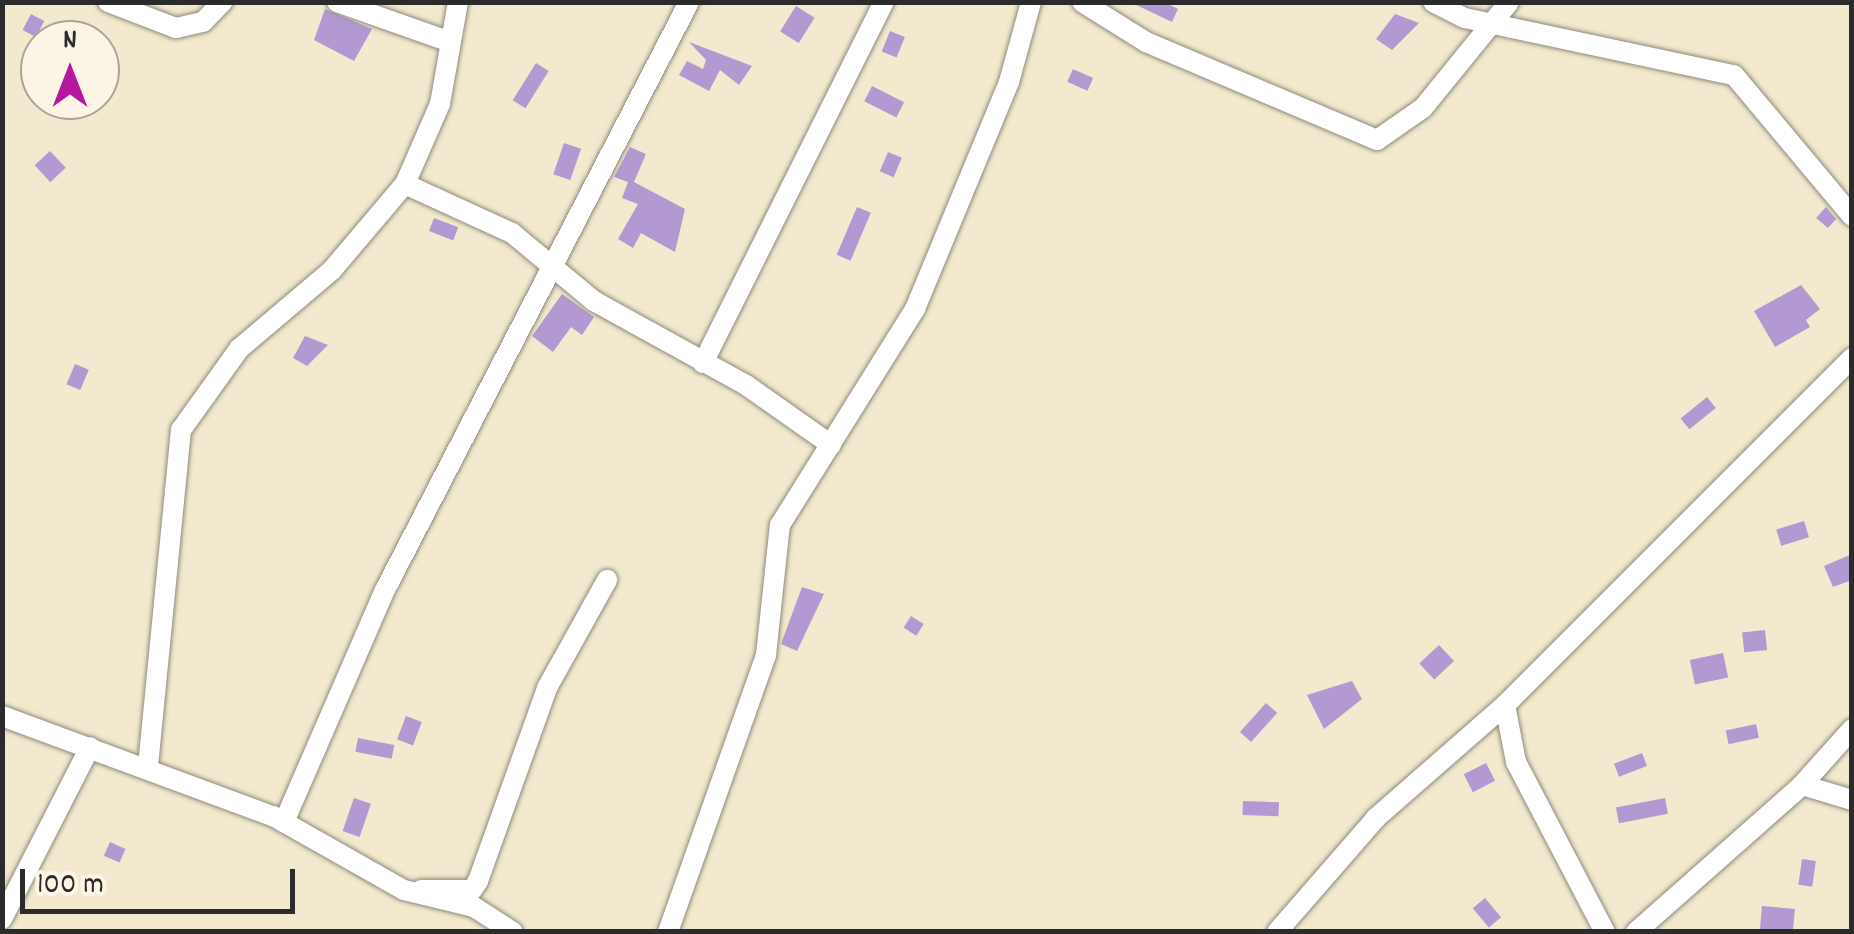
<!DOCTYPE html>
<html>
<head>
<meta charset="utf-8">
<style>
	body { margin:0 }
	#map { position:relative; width:1854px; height:934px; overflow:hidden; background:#f2e9ce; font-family:Dekko,sans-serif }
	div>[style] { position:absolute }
	.building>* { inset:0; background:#b399d2; transform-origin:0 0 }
	.roads { filter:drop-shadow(0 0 2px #8e8a7c) drop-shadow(0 0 2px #8e8a7c) }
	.minor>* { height:20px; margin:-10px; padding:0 10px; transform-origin:10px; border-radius:10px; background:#fff }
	span { translate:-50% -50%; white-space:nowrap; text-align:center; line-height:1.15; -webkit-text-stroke:8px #fcf5e5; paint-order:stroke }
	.frame { position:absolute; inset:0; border:5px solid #2b2b2b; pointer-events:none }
	.north { position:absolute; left:20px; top:20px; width:100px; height:100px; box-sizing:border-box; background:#fcf5e5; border:2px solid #a8a49b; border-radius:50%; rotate:0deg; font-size:28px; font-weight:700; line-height:40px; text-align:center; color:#2b2b2b }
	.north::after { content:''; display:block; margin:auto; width:35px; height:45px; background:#b5179e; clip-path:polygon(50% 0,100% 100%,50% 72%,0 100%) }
	.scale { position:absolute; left:20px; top:869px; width:275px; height:45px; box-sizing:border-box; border:5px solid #2b2b2b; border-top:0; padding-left:12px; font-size:30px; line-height:35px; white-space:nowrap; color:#2b2b2b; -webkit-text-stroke:8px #fcf5e5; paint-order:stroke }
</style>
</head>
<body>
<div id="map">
	<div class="building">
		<div style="clip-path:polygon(1130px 2px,1164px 2px,1178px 9px,1172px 22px)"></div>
		<div style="left:796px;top:6px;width:22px;height:30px;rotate:32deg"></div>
		<div style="clip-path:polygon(325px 9px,372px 29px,354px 61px,314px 40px)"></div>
		<div style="left:31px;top:14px;width:15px;height:18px;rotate:28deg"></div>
		<div style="clip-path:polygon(1395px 14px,1419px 23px,1392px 50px,1376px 39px)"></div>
		<div style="left:890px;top:31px;width:16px;height:22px;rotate:22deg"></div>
		<div style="clip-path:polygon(689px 42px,752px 66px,739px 85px,720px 70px,709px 91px,679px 75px,687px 61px,703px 69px,706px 60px)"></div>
		<div style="left:536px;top:63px;width:15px;height:44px;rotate:32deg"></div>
		<div style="left:1073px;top:69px;width:22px;height:14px;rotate:24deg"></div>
		<div style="left:872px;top:86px;width:36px;height:17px;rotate:27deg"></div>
		<div style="left:564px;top:143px;width:18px;height:33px;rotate:19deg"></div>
		<div style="clip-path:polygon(630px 147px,646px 154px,634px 182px,685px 209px,675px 252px,641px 233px,633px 248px,618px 239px,638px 204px,622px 198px,628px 182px,614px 177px)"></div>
		<div style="left:50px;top:151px;width:23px;height:21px;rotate:47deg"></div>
		<div style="left:888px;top:152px;width:15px;height:21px;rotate:23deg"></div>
		<div style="left:857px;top:207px;width:15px;height:52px;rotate:23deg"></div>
		<div style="clip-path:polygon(1826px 207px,1836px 219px,1828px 228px,1816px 218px)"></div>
		<div style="left:434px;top:218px;width:26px;height:14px;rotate:21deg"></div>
		<div style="clip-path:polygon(1801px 285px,1820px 309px,1806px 320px,1810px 327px,1775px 347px,1754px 311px)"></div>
		<div style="clip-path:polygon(562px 294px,594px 317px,582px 335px,571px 327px,553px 352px,532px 336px)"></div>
		<div style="clip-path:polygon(305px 336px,328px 345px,307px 366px,293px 358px)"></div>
		<div style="left:75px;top:364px;width:15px;height:22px;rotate:23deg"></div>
		<div style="left:1707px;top:397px;width:14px;height:34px;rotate:51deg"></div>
		<div style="left:1804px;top:521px;width:17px;height:29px;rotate:73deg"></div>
		<div style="clip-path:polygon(1852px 554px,1852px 580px,1833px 587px,1824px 566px)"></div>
		<div style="clip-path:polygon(802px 587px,824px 594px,797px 651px,781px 644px)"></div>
		<div style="left:911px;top:616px;width:15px;height:14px;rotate:32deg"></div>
		<div style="left:1765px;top:630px;width:20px;height:23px;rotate:84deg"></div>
		<div style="left:1439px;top:645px;width:22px;height:27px;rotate:47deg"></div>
		<div style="left:1723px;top:653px;width:25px;height:34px;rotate:78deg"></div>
		<div style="clip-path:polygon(1352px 681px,1362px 699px,1324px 729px,1307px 695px)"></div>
		<div style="left:1266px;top:703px;width:15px;height:39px;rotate:42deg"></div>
		<div style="left:406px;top:716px;width:17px;height:25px;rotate:21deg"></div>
		<div style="left:1756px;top:724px;width:14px;height:31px;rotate:78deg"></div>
		<div style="left:358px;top:738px;width:37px;height:14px;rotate:11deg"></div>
		<div style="left:1642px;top:753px;width:14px;height:30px;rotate:69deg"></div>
		<div style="left:1486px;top:763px;width:20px;height:25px;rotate:63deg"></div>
		<div style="left:354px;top:798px;width:18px;height:35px;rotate:19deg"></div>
		<div style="left:1665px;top:798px;width:16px;height:50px;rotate:79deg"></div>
		<div style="left:1243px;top:801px;width:36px;height:14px;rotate:2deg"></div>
		<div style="left:110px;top:842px;width:17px;height:15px;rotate:24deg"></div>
		<div style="left:1802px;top:859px;width:14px;height:26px;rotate:8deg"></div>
		<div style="left:1485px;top:898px;width:25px;height:16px;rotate:50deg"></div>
		<div style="left:1762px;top:906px;width:33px;height:25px;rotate:5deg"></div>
	</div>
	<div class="roads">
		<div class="minor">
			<div style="left:108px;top:2px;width:73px;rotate:20.9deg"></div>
			<div style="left:176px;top:28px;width:28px;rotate:-13deg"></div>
			<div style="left:203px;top:22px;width:28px;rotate:-46deg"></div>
			<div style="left:337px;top:2px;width:118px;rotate:19.4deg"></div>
			<div style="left:1082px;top:2px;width:75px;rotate:32deg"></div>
			<div style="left:1146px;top:42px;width:251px;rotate:23deg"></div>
			<div style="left:1377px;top:140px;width:56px;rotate:-34.8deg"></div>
			<div style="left:1423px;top:108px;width:136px;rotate:-50.9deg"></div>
			<div style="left:1433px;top:2px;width:36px;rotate:27deg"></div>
			<div style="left:1465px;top:18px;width:275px;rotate:12deg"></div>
			<div style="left:1734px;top:75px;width:184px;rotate:50.1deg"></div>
			<div style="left:405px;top:184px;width:118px;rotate:24.6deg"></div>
			<div style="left:512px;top:233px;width:107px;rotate:39.7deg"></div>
			<div style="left:594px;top:301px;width:174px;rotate:28.9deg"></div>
			<div style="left:746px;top:385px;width:104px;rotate:35.2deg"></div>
			<div style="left:703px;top:363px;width:404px;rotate:-63.4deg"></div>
			<div style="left:1505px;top:705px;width:58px;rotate:79.1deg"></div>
			<div style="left:1516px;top:762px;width:192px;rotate:62.4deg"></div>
			<div style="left:2px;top:716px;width:289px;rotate:20.3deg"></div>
			<div style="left:273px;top:816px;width:150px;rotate:29.5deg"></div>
			<div style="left:404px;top:890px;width:72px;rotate:13.7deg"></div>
			<div style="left:474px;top:907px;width:46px;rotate:32.7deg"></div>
			<div style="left:148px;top:766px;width:338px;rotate:-84.4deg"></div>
			<div style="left:181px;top:430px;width:100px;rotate:-54.4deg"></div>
			<div style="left:239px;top:349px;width:122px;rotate:-40.3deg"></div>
			<div style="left:332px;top:270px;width:113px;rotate:-49.7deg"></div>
			<div style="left:405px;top:184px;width:87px;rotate:-66.4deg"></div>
			<div style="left:440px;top:104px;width:104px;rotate:-80deg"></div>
			<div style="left:1802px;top:785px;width:52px;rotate:16.7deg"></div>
			<div style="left:284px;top:822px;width:253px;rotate:-66.5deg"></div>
			<div style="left:385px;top:590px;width:662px;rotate:-62.66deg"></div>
			<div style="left:421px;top:890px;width:51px"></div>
			<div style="left:472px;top:890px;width:11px;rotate:-56deg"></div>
			<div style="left:478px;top:881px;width:205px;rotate:-70.3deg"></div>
			<div style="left:547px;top:688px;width:124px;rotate:-60.9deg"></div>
			<div style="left:2px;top:919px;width:193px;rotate:-62.9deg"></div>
			<div style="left:668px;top:932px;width:294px;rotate:-70.5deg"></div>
			<div style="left:766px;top:655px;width:131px;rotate:-83.9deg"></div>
			<div style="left:780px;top:525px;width:255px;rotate:-58deg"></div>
			<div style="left:915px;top:309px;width:246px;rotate:-67.5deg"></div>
			<div style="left:1009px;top:82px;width:83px;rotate:-74.6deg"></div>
			<div style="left:1277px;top:932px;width:151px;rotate:-49deg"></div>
			<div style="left:1376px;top:818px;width:171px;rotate:-41.2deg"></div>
			<div style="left:1505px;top:705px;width:491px;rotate:-45deg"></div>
			<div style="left:1636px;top:932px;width:222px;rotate:-41.5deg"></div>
			<div style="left:1802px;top:785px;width:75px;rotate:-48.2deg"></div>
		</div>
	</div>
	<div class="frame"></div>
	<div class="north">N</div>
	<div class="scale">100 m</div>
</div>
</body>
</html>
